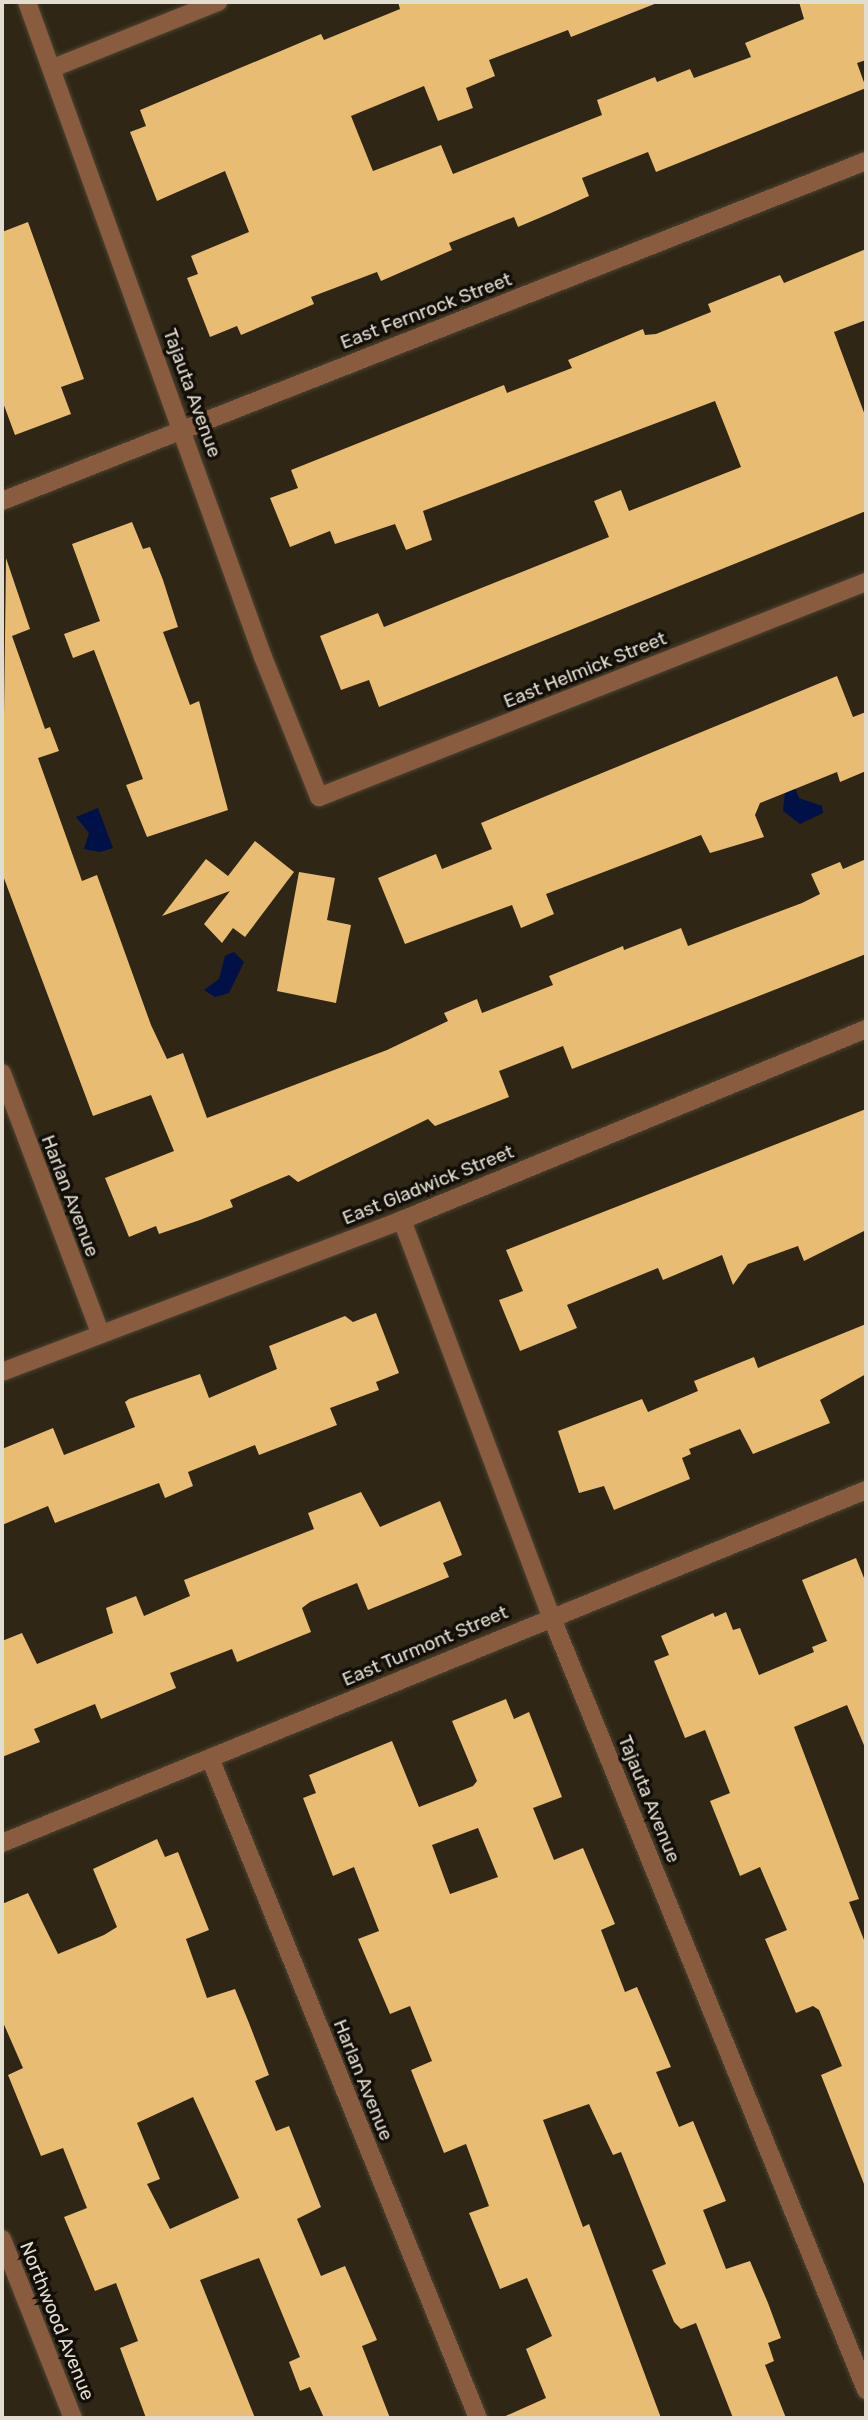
<!DOCTYPE html>
<html>
<head>
<meta charset="utf-8">
<style>
	body { margin:0 }
	#map { position:relative; width:868px; height:2420px; overflow:hidden; background:#2f2615; font-family:Rubik,sans-serif }
	div>[style] { position:absolute }
	.water>* { inset:0; background:#001148 }
	.building>* { inset:0; background:#e9bc73 }
	.roads { filter:drop-shadow(0 0 2px #4c4333) drop-shadow(0 0 2px #4c4333) }
	.minor>* { height:18px; margin:-9px; padding:0 9px; transform-origin:9px; border-radius:9px; background:#8a5c3f }
	span { translate:-50% -50%; white-space:nowrap; text-align:center; line-height:1.15; -webkit-text-stroke:7px #130f08; paint-order:stroke }
	.street-label { font-size:19px; color:#e2dcd1 }
	.frame { position:absolute; inset:0; border:4px solid #e2dcd1; pointer-events:none }
</style>
</head>
<body>
<div id="map">
	<div class="water">
		<div style="clip-path:polygon(795px 788px,799px 798px,822px 806px,823px 813px,800px 824px,783px 811px,785px 791px)"></div>
		<div style="clip-path:polygon(98px 808px,113px 848px,100px 852px,84px 849px,89px 833px,76px 817px)"></div>
		<div style="clip-path:polygon(234px 952px,244px 962px,229px 993px,215px 997px,204px 990px,219px 979px,225px 956px)"></div>
	</div>
	<div class="building">
		<div style="clip-path:polygon(398px 2px,657px 3px,571px 37px,568px 30px,489px 60px,495px 76px,466px 88px,473px 108px,438px 121px,424px 86px,351px 116px,373px 171px,441px 145px,453px 174px,602px 115px,597px 100px,655px 77px,657px 82px,690px 69px,694px 78px,751px 57px,745px 43px,804px 19px,799px 2px,866px 2px,866px 60px,857px 63px,866px 88px,656px 172px,648px 152px,582px 178px,589px 196px,551px 213px,518px 227px,514px 217px,449px 243px,452px 250px,381px 281px,377px 272px,311px 297px,314px 304px,241px 335px,237px 326px,210px 337px,187px 278px,198px 274px,191px 256px,249px 232px,225px 171px,157px 201px,130px 132px,146px 126px,140px 110px,321px 34px,324px 40px,400px 9px)"></div>
		<div style="clip-path:polygon(28px 222px,84px 379px,61px 387px,71px 414px,15px 435px,2px 400px,2px 232px)"></div>
		<div style="clip-path:polygon(866px 249px,866px 320px,834px 332px,866px 418px,866px 511px,379px 707px,369px 680px,341px 690px,320px 636px,378px 613px,384px 627px,609px 537px,594px 501px,621px 490px,629px 511px,741px 467px,715px 401px,423px 511px,432px 540px,406px 550px,395px 524px,335px 544px,330px 531px,290px 547px,270px 498px,298px 488px,291px 470px,504px 385px,507px 393px,572px 368px,568px 360px,643px 329px,645px 335px,656px 334px,711px 312px,708px 304px,780px 275px,784px 283px)"></div>
		<div style="clip-path:polygon(132px 522px,143px 549px,150px 547px,163px 580px,178px 627px,163px 632px,190px 705px,199px 701px,228px 810px,147px 837px,126px 785px,143px 779px,94px 650px,73px 658px,64px 634px,100px 621px,72px 544px)"></div>
		<div style="clip-path:polygon(6px 558px,30px 629px,12px 636px,45px 729px,50px 727px,59px 751px,38px 758px,82px 881px,97px 875px,151px 1025px,167px 1059px,183px 1053px,207px 1118px,387px 1050px,448px 1021px,444px 1013px,477px 999px,482px 1013px,553px 985px,549px 976px,623px 946px,624px 950px,681px 928px,688px 946px,802px 903px,820px 894px,811px 874px,840px 862px,843px 869px,866px 859px,866px 954px,572px 1069px,563px 1046px,499px 1071px,509px 1097px,435px 1126px,428px 1119px,298px 1182px,289px 1175px,230px 1200px,233px 1207px,200px 1220px,159px 1234px,156px 1226px,129px 1237px,105px 1178px,174px 1151px,151px 1095px,93px 1116px,2px 873px)"></div>
		<div style="clip-path:polygon(837px 676px,853px 717px,866px 712px,866px 771px,840px 782px,837px 772px,760px 803px,755px 815px,764px 837px,710px 853px,701px 835px,546px 894px,554px 914px,521px 928px,512px 905px,405px 944px,378px 878px,436px 854px,442px 869px,492px 849px,481px 823px)"></div>
		<div style="clip-path:polygon(255px 841px,294px 872px,245px 937px,233px 928px,222px 943px,204px 924px,230px 891px,162px 916px,206px 859px,228px 876px)"></div>
		<div style="clip-path:polygon(299px 872px,335px 878px,327px 920px,351px 925px,336px 1003px,277px 991px)"></div>
		<div style="clip-path:polygon(866px 1109px,866px 1230px,804px 1261px,798px 1246px,748px 1264px,733px 1285px,722px 1255px,663px 1280px,658px 1268px,567px 1305px,577px 1328px,520px 1351px,499px 1300px,523px 1291px,506px 1250px)"></div>
		<div style="clip-path:polygon(376px 1313px,399px 1373px,376px 1382px,379px 1390px,330px 1408px,337px 1425px,259px 1455px,255px 1445px,188px 1472px,193px 1486px,165px 1498px,159px 1483px,55px 1523px,48px 1506px,2px 1525px,2px 1449px,53px 1428px,64px 1455px,135px 1427px,125px 1402px,129px 1399px,200px 1374px,209px 1398px,277px 1369px,269px 1346px,345px 1316px,353px 1322px)"></div>
		<div style="clip-path:polygon(866px 1324px,866px 1374px,820px 1400px,830px 1423px,753px 1454px,740px 1429px,689px 1449px,691px 1454px,682px 1458px,690px 1479px,614px 1510px,604px 1486px,579px 1493px,558px 1431px,642px 1399px,648px 1412px,698px 1391px,694px 1381px,754px 1357px,758px 1368px)"></div>
		<div style="clip-path:polygon(361px 1492px,380px 1527px,440px 1501px,462px 1555px,443px 1563px,449px 1577px,368px 1610px,357px 1583px,310px 1602px,302px 1608px,311px 1632px,237px 1662px,232px 1649px,170px 1673px,176px 1688px,101px 1719px,95px 1704px,34px 1729px,40px 1742px,2px 1757px,2px 1641px,22px 1633px,37px 1664px,113px 1633px,106px 1608px,136px 1596px,144px 1616px,190px 1596px,184px 1580px,314px 1529px,308px 1513px)"></div>
		<div style="clip-path:polygon(856px 1558px,866px 1583px,866px 1750px,847px 1705px,794px 1727px,859px 1899px,849px 1902px,866px 1945px,864px 2184px,821px 2075px,842px 2066px,819px 2010px,813px 2006px,796px 2013px,765px 1939px,787px 1930px,760px 1867px,740px 1876px,710px 1801px,730px 1793px,705px 1730px,685px 1738px,654px 1661px,669px 1655px,661px 1636px,713px 1613px,715px 1617px,726px 1612px,733px 1630px,740px 1628px,759px 1675px,814px 1652px,812px 1647px,827px 1641px,802px 1580px)"></div>
		<div style="clip-path:polygon(evenodd,506px 1699px,514px 1719px,529px 1712px,562px 1797px,533px 1808px,554px 1860px,583px 1848px,615px 1924px,601px 1930px,625px 1992px,637px 1987px,671px 2067px,656px 2072px,679px 2127px,693px 2121px,726px 2201px,703px 2210px,726px 2269px,750px 2261px,768px 2303px,781px 2338px,768px 2343px,774px 2361px,765px 2365px,786px 2418px,733px 2418px,696px 2323px,681px 2329px,674px 2322px,652px 2270px,666px 2264px,621px 2152px,613px 2155px,589px 2104px,543px 2120px,583px 2227px,589px 2224px,661px 2418px,501px 2418px,546px 2398px,526px 2349px,552px 2336px,527px 2278px,500px 2289px,469px 2213px,489px 2206px,466px 2144px,444px 2153px,411px 2070px,432px 2061px,410px 2006px,390px 2014px,358px 1939px,379px 1931px,354px 1867px,333px 1876px,303px 1798px,316px 1793px,309px 1775px,392px 1741px,419px 1807px,473px 1786px,477px 1781px,452px 1721px,506px 1699px,478px 1828px,498px 1877px,450px 1894px,432px 1845px,478px 1828px)"></div>
		<div style="clip-path:polygon(evenodd,157px 1839px,165px 1857px,178px 1852px,209px 1930px,186px 1939px,207px 1998px,235px 1989px,249px 2023px,269px 2075px,255px 2081px,276px 2131px,289px 2126px,321px 2207px,297px 2219px,321px 2276px,345px 2266px,377px 2340px,362px 2346px,390px 2418px,324px 2418px,310px 2387px,300px 2391px,289px 2362px,300px 2357px,259px 2258px,200px 2280px,255px 2418px,146px 2418px,120px 2348px,138px 2341px,116px 2283px,95px 2291px,64px 2217px,87px 2208px,63px 2148px,41px 2156px,8px 2075px,23px 2068px,2px 2020px,2px 1904px,28px 1893px,58px 1954px,104px 1935px,117px 1927px,93px 1869px,157px 1839px,193px 2097px,239px 2198px,170px 2229px,147px 2184px,160px 2179px,137px 2123px,193px 2097px)"></div>
	</div>
	<div class="roads">
		<div class="minor">
			<div style="left:27px;top:2px;width:696px;rotate:70.19deg"></div>
			<div style="left:263px;top:657px;width:151px;rotate:68.2deg"></div>
			<div style="left:319px;top:797px;width:588px;rotate:-21.46deg"></div>
			<div style="left:53px;top:68px;width:178px;rotate:-21.8deg"></div>
			<div style="left:2px;top:501px;width:928px;rotate:-21.48deg"></div>
			<div style="left:2px;top:1073px;width:278px;rotate:69.3deg"></div>
			<div style="left:402px;top:1220px;width:423px;rotate:69.4deg"></div>
			<div style="left:551px;top:1616px;width:836px;rotate:67.85deg"></div>
			<div style="left:2px;top:1372px;width:428px;rotate:-20.8deg"></div>
			<div style="left:402px;top:1220px;width:502px;rotate:-22.37deg"></div>
			<div style="left:210px;top:1758px;width:712px;rotate:67.9deg"></div>
			<div style="left:2px;top:1843px;width:933px;rotate:-22.22deg"></div>
			<div style="left:2px;top:2239px;width:193px;rotate:68.4deg"></div>
		</div>
	</div>
	<div class="street-label">
		<span style="left:426px;top:311px;rotate:-21deg">East Fernrock Street</span>
		<span style="left:192px;top:393px;rotate:70deg">Tajauta Avenue</span>
		<span style="left:585px;top:670px;rotate:-22deg">East Helmick Street</span>
		<span style="left:428px;top:1185px;rotate:-22deg">East Gladwick Street</span>
		<span style="left:70px;top:1196px;rotate:69deg">Harlan Avenue</span>
		<span style="left:425px;top:1646px;rotate:-23deg">East Turmont Street</span>
		<span style="left:649px;top:1799px;rotate:68deg">Tajauta Avenue</span>
		<span style="left:363px;top:2080px;rotate:68deg">Harlan Avenue</span>
		<span style="left:57px;top:2321px;rotate:68deg">Northwood Avenue</span>
	</div>
	<div class="frame"></div>
</div>
</body>
</html>
